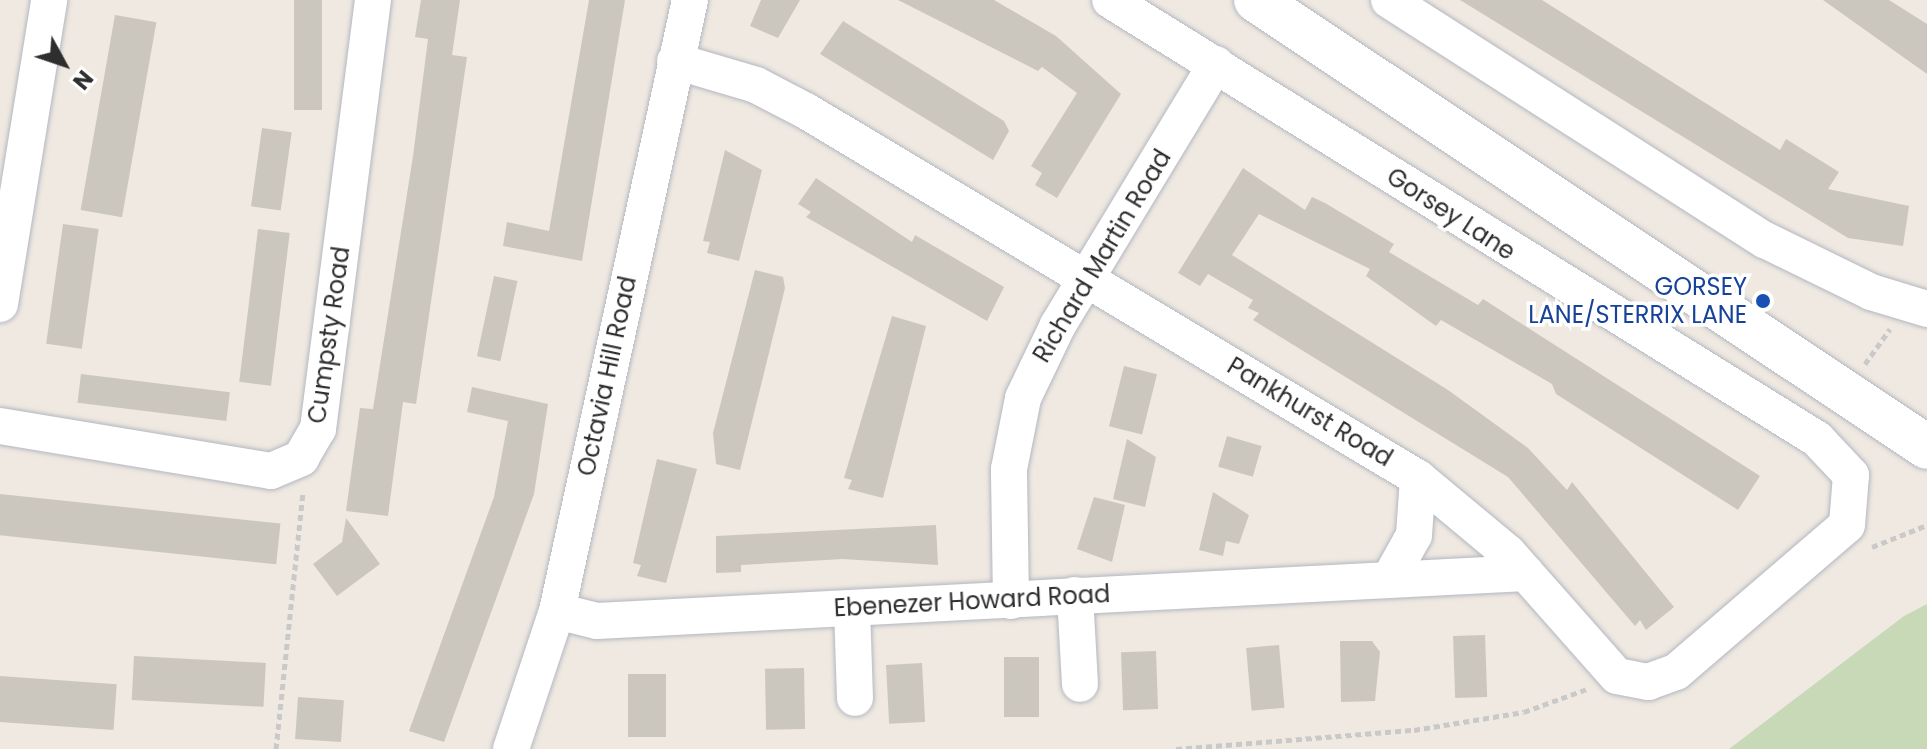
<!DOCTYPE html>
<html>
<head>
<meta charset="utf-8">
<style>
	body { margin:0 }
	#map { position:relative; width:1927px; height:749px; overflow:hidden; background:#efe9e1; font-family:Poppins,sans-serif }
	div>[style] { position:absolute }
	.cemetery>* { inset:0; background:#c8d9b8 }
	.building>* { inset:0; background:#cbc7bf; transform-origin:0 0 }
	.path>* { height:5px; margin-top:-2.5px; transform-origin:0; background:repeating-linear-gradient(90deg,#c9c9c9 0 6px,transparent 0 10px) }
	.roads { filter:drop-shadow(0 0 2px #b4b7c1) drop-shadow(0 0 2px #b4b7c1) }
	.street>* { height:36px; margin:-18px; padding:0 18px; transform-origin:18px; border-radius:18px; background:#fff }
	.secondary>* { height:44px; margin:-22px; padding:0 22px; transform-origin:22px; border-radius:22px; background:#fff }
	.dots>* { width:22px; height:22px; translate:-50% -50%; box-sizing:border-box; border:4px solid #fff; border-radius:50% }
	span { translate:-50% -50%; white-space:nowrap; text-align:center; line-height:1.15; -webkit-text-stroke:7px #fff; paint-order:stroke }
	.street-label { font-size:24px; color:#2e2e2e }
	.transit-label { font-size:24px; color:#164399 }
	.right { translate:-100% -50%; text-align:right }
	.north { position:absolute; left:24px; top:24px; width:80px; height:80px; -webkit-text-stroke:6px #fff; paint-order:stroke; rotate:130deg; font-size:22px; font-weight:700; line-height:32px; text-align:center; color:#2e2e2e }
	.north::after { content:''; display:block; margin:auto; width:28px; height:36px; background:#2e2e2e; clip-path:polygon(50% 0,100% 100%,50% 72%,0 100%) }
</style>
</head>
<body>
<div id="map">
	<div class="cemetery">
		<div style="clip-path:polygon(1927px 604px,1927px 749px,1729px 749px,1904px 616px)"></div>
	</div>
	<div class="building">
		<div style="left:294px;top:0;width:28px;height:110px"></div>
		<div style="clip-path:polygon(421px 0,460px 0,452px 55px,467px 57px,416px 404px,403px 402px,388px 516px,346px 511px,360px 408px,373px 409px,413px 156px,428px 39px,415px 37px)"></div>
		<div style="clip-path:polygon(589px 0,625px 0,582px 261px,503px 246px,507px 222px,549px 231px)"></div>
		<div style="clip-path:polygon(761px 0,800px 0,778px 38px,750px 26px)"></div>
		<div style="clip-path:polygon(898px 0,994px 0,1056px 36px,1121px 94px,1057px 198px,1035px 185px,1042px 173px,1031px 166px,1077px 93px,1042px 67px,1038px 71px)"></div>
		<div style="clip-path:polygon(1460px 0,1542px 0,1780px 150px,1786px 139px,1839px 172px,1828px 189px,1909px 206px,1903px 246px,1848px 238px)"></div>
		<div style="clip-path:polygon(1823px 0,1889px 0,1927px 24px,1927px 74px)"></div>
		<div style="left:115px;top:15px;width:42px;height:198px;rotate:10deg"></div>
		<div style="clip-path:polygon(843px 21px,1004px 121px,1009px 131px,993px 160px,820px 54px)"></div>
		<div style="left:262px;top:128px;width:30px;height:79px;rotate:8deg"></div>
		<div style="clip-path:polygon(725px 150px,762px 170px,739px 261px,707px 253px,710px 242px,703px 241px)"></div>
		<div style="clip-path:polygon(1243px 168px,1305px 210px,1312px 197px,1325px 203px,1394px 244px,1389px 252px,1478px 305px,1483px 299px,1760px 476px,1738px 510px,1556px 394px,1552px 384px,1441px 320px,1436px 326px,1366px 276px,1370px 269px,1259px 214px,1232px 255px,1448px 390px,1528px 448px,1567px 490px,1572px 482px,1674px 607px,1646px 630px,1640px 620px,1635px 626px,1508px 477px,1253px 320px,1259px 313px,1248px 308px,1253px 300px,1208px 274px,1200px 286px,1178px 273px)"></div>
		<div style="clip-path:polygon(816px 178px,912px 242px,915px 235px,1004px 287px,987px 321px,806px 217px,811px 212px,798px 204px)"></div>
		<div style="left:63px;top:224px;width:36px;height:121px;rotate:8deg"></div>
		<div style="left:258px;top:229px;width:32px;height:154px;rotate:7deg"></div>
		<div style="clip-path:polygon(755px 270px,783px 277px,785px 288px,740px 470px,716px 464px,713px 433px)"></div>
		<div style="left:494px;top:276px;width:24px;height:82px;rotate:12deg"></div>
		<div style="clip-path:polygon(892px 316px,926px 326px,883px 498px,848px 489px,852px 480px,844px 478px)"></div>
		<div style="left:1124px;top:366px;width:34px;height:62px;rotate:14deg"></div>
		<div style="left:81px;top:374px;width:150px;height:29px;rotate:7deg"></div>
		<div style="clip-path:polygon(472px 387px,548px 404px,534px 494px,444px 742px,409px 731px,494px 497px,508px 421px,467px 412px)"></div>
		<div style="left:1227px;top:436px;width:36px;height:32px;rotate:16deg"></div>
		<div style="clip-path:polygon(1127px 439px,1156px 457px,1145px 507px,1113px 499px)"></div>
		<div style="clip-path:polygon(657px 459px,697px 469px,666px 583px,637px 576px,641px 565px,633px 563px)"></div>
		<div style="clip-path:polygon(1213px 492px,1249px 515px,1239px 544px,1226px 541px,1223px 556px,1199px 550px)"></div>
		<div style="left:0;top:494px;width:282px;height:41px;rotate:6deg"></div>
		<div style="clip-path:polygon(1094px 497px,1125px 505px,1112px 562px,1077px 549px)"></div>
		<div style="clip-path:polygon(346px 518px,380px 564px,337px 596px,313px 564px,342px 542px)"></div>
		<div style="clip-path:polygon(936px 525px,938px 565px,843px 559px,741px 565px,741px 572px,716px 573px,716px 536px)"></div>
		<div style="left:1485px;top:635px;width:62px;height:32px;rotate:88deg"></div>
		<div style="clip-path:polygon(1340px 641px,1372px 641px,1380px 652px,1375px 701px,1341px 702px)"></div>
		<div style="left:1279px;top:645px;width:63px;height:33px;rotate:85deg"></div>
		<div style="left:1156px;top:651px;width:58px;height:35px;rotate:88deg"></div>
		<div style="left:134px;top:656px;width:132px;height:44px;rotate:3deg"></div>
		<div style="left:1004px;top:657px;width:35px;height:60px"></div>
		<div style="left:922px;top:663px;width:59px;height:36px;rotate:87deg"></div>
		<div style="left:804px;top:668px;width:61px;height:39px;rotate:89deg"></div>
		<div style="left:628px;top:674px;width:38px;height:63px"></div>
		<div style="left:0;top:676px;width:117px;height:46px;rotate:4deg"></div>
		<div style="left:298px;top:697px;width:46px;height:42px;rotate:4deg"></div>
	</div>
	<div class="path">
		<div style="left:1865px;top:364px;width:43px;rotate:-54.5deg"></div>
		<div style="left:1872px;top:547px;width:59px;rotate:-21.8deg"></div>
		<div style="left:276px;top:749px;width:259px;rotate:-84deg"></div>
		<div style="left:1176px;top:749px;width:239px;rotate:-4.6deg"></div>
		<div style="left:1414px;top:730px;width:111px;rotate:-9.3deg"></div>
		<div style="left:1524px;top:712px;width:67px;rotate:-20.1deg"></div>
	</div>
	<div class="roads">
		<div class="street">
			<div style="left:1389px;top:0;width:446px;rotate:32.6deg"></div>
			<div style="left:1765px;top:240px;width:118px;rotate:26.1deg"></div>
			<div style="left:1871px;top:292px;width:59px;rotate:16.9deg"></div>
			<div style="left:675px;top:61px;width:84px;rotate:16.5deg"></div>
			<div style="left:756px;top:85px;width:56px;rotate:27.5deg"></div>
			<div style="left:806px;top:111px;width:714px;rotate:30.95deg"></div>
			<div style="left:1418px;top:478px;width:117px;rotate:39.8deg"></div>
			<div style="left:1508px;top:553px;width:164px;rotate:48.5deg"></div>
			<div style="left:1617px;top:676px;width:32px;rotate:11deg"></div>
			<div style="left:1648px;top:682px;width:30px;rotate:-20deg"></div>
			<div style="left:1676px;top:672px;width:225px;rotate:-40.7deg"></div>
			<div style="left:1847px;top:525px;width:50px;rotate:-85.4deg"></div>
			<div style="left:1851px;top:475px;width:50px;rotate:-133.4deg"></div>
			<div style="left:1817px;top:439px;width:832px;rotate:-148.16deg"></div>
			<div style="left:0;top:304px;width:308px;rotate:-80.8deg"></div>
			<div style="left:0;top:426px;width:275px;rotate:9.4deg"></div>
			<div style="left:271px;top:471px;width:33px;rotate:-23deg"></div>
			<div style="left:301px;top:458px;width:34px;rotate:-60deg"></div>
			<div style="left:318px;top:429px;width:433px;rotate:-82.7deg"></div>
			<div style="left:1389px;top:580px;width:51px;rotate:-60.9deg"></div>
			<div style="left:1414px;top:535px;width:57px;rotate:-86deg"></div>
			<div style="left:1075px;top:595px;width:89px;rotate:86.8deg"></div>
			<div style="left:1011px;top:601px;width:132px;rotate:-90.9deg"></div>
			<div style="left:1009px;top:469px;width:72px;rotate:-78.8deg"></div>
			<div style="left:1023px;top:398px;width:81px;rotate:-64.4deg"></div>
			<div style="left:1058px;top:325px;width:305px;rotate:-58.8deg"></div>
			<div style="left:852px;top:608px;width:90px;rotate:88.1deg"></div>
			<div style="left:557px;top:611px;width:41px;rotate:14deg"></div>
			<div style="left:597px;top:621px;width:930px;rotate:-2.96deg"></div>
			<div style="left:511px;top:749px;width:145px;rotate:-71.6deg"></div>
			<div style="left:557px;top:611px;width:625px;rotate:-77.72deg"></div>
		</div>
		<div class="secondary">
			<div style="left:1256px;top:0;width:806px;rotate:33.67deg"></div>
		</div>
	</div>
	<div class="dots">
		<div style="left:1763px;top:301px;background:#1a4fb4"></div>
	</div>
	<div class="street-label">
		<span style="left:1451px;top:214px;rotate:33deg">Gorsey Lane</span>
		<span style="left:1102px;top:256px;rotate:-59deg">Richard Martin Road</span>
		<span style="left:329px;top:335px;rotate:-82deg">Cumpsty Road</span>
		<span style="left:607px;top:376px;rotate:-78deg">Octavia Hill Road</span>
		<span style="left:1310px;top:412px;rotate:31deg">Pankhurst Road</span>
		<span style="left:972px;top:601px;rotate:-3deg">Ebenezer Howard Road</span>
	</div>
	<div class="transit-label">
		<span class="right" style="left:1747px;top:301px">GORSEY<br>LANE/STERRIX LANE</span>
	</div>
	<div class="north">N</div>
</div>
</body>
</html>
